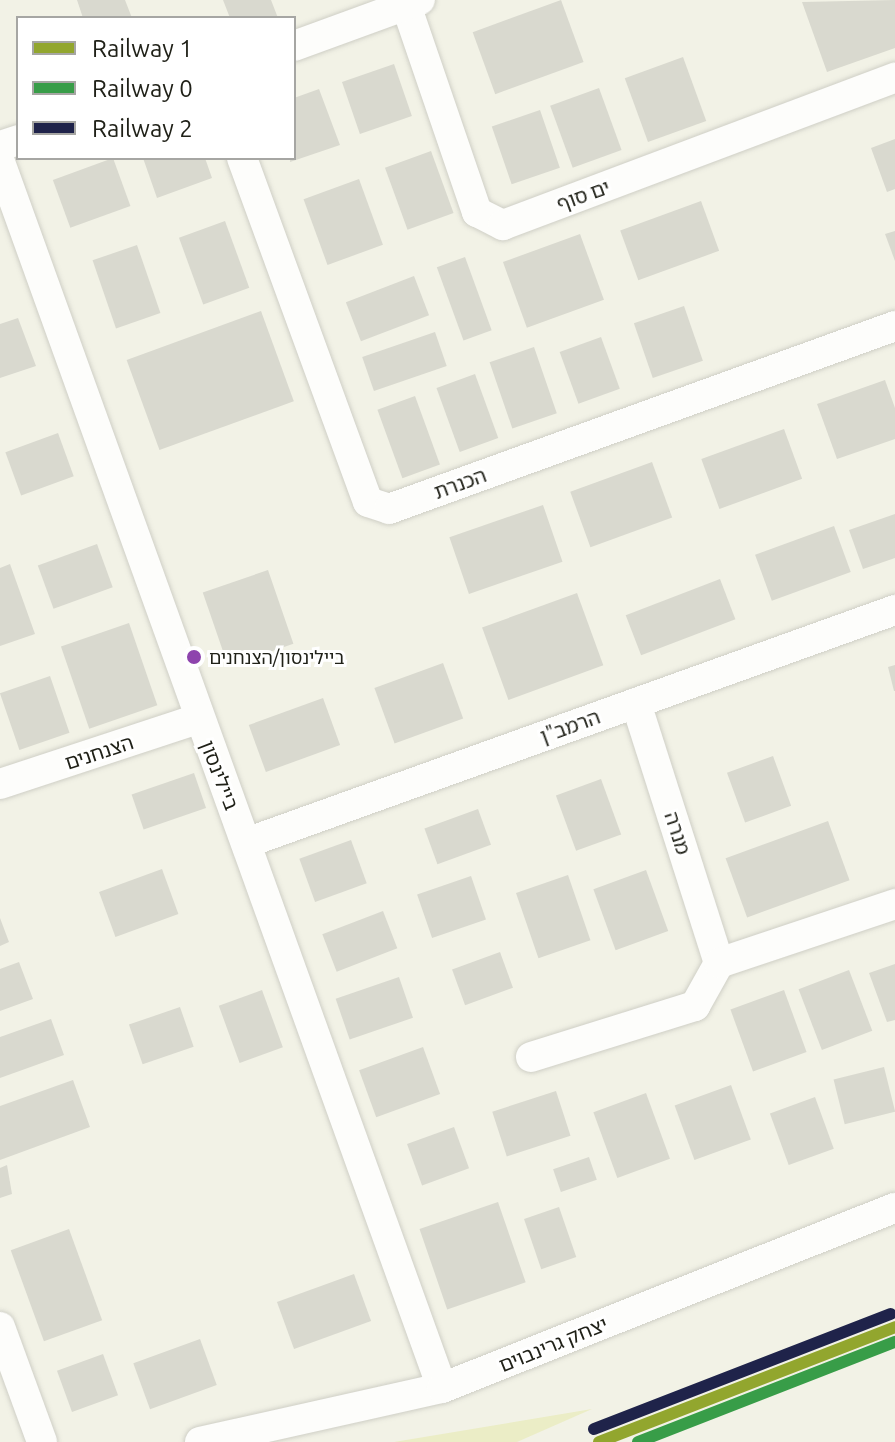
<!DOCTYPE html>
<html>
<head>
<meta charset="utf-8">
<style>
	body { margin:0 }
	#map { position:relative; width:895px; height:1442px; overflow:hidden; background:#f2f2e6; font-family:Ubuntu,"Noto Sans Hebrew",sans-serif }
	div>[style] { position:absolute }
	.green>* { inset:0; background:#ebedc6 }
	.building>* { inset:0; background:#d9d9cf; transform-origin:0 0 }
	.roads { filter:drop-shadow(0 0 2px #cfcfc6) drop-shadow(0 0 2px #cfcfc6) }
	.minor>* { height:30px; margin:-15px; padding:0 15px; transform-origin:15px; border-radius:15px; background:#fdfdfb }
	.rail-1>* { height:12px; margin:-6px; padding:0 6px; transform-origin:6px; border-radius:6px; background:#92a62e }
	.rail-2>* { height:12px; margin:-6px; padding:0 6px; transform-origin:6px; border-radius:6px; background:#389d48 }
	.rail-3>* { height:12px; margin:-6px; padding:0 6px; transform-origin:6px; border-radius:6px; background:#1f234a }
	.dots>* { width:22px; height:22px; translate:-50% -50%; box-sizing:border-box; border:4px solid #fff; border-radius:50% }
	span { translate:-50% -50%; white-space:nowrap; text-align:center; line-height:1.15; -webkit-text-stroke:6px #fff; paint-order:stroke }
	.bus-label { font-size:18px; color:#202118 }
	.left { translate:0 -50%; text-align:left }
	.street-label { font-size:20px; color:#202118 }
	.legend { position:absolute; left:16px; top:16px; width:280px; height:144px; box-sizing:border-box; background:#fff; border:2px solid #a6a6a3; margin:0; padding:10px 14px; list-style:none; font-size:24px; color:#202118 }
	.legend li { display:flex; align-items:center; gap:16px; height:40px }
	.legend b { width:40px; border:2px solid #a6a6a3 }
</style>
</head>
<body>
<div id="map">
	<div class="green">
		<div style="clip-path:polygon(592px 1409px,517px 1442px,394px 1442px)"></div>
	</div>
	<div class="building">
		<div style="clip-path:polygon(77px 0,125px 0,132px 18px,83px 18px)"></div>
		<div style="clip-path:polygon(223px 0,271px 0,278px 18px,230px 18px)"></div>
		<div style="left:561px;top:0;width:66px;height:94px;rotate:70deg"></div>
		<div style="clip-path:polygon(895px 0,895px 48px,827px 72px,802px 2px)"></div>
		<div style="left:683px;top:57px;width:68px;height:62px;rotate:70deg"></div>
		<div style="left:394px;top:64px;width:55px;height:55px;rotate:71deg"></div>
		<div style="left:599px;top:88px;width:66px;height:52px;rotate:70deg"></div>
		<div style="clip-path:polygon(319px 89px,340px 145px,290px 162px,294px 98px)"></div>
		<div style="left:540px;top:110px;width:61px;height:51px;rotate:71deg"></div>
		<div style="clip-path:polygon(895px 139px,895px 189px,887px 192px,871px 148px)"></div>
		<div style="left:431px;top:151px;width:66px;height:49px;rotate:70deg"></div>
		<div style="left:113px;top:158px;width:51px;height:64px;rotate:70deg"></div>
		<div style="clip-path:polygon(143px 158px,205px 158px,212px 178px,157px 198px)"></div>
		<div style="left:359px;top:179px;width:70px;height:59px;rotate:70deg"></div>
		<div style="left:701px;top:201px;width:53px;height:86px;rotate:70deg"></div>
		<div style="left:225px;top:221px;width:71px;height:49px;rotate:70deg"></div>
		<div style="clip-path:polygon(895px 231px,895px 261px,885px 234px)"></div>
		<div style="left:580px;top:234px;width:70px;height:82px;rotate:70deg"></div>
		<div style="left:137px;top:245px;width:72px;height:47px;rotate:71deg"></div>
		<div style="left:465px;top:257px;width:78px;height:30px;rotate:70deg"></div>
		<div style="left:414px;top:276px;width:42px;height:73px;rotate:69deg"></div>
		<div style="left:684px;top:306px;width:58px;height:53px;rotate:71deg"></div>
		<div style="left:261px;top:311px;width:96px;height:143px;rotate:70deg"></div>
		<div style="clip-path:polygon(18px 318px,36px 366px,0 378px,0 324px)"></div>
		<div style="left:435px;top:332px;width:36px;height:77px;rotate:71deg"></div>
		<div style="left:601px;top:337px;width:55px;height:44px;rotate:70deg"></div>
		<div style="left:534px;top:347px;width:70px;height:47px;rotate:71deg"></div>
		<div style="left:475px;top:374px;width:68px;height:41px;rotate:70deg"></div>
		<div style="clip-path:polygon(885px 380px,895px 408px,895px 439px,837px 459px,817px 404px)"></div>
		<div style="left:415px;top:396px;width:73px;height:40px;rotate:70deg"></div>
		<div style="left:784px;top:429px;width:53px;height:88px;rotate:70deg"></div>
		<div style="left:58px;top:433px;width:46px;height:56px;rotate:70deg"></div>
		<div style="left:652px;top:462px;width:59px;height:87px;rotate:70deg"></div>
		<div style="left:543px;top:505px;width:60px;height:99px;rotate:71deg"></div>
		<div style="clip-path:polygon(895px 514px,895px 558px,863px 569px,849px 530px)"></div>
		<div style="left:834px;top:526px;width:49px;height:84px;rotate:70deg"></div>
		<div style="left:97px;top:544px;width:46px;height:63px;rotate:70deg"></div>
		<div style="clip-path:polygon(10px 564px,35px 634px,0 646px,0 568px)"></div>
		<div style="left:268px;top:570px;width:78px;height:69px;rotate:71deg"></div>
		<div style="left:720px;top:579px;width:43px;height:101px;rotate:69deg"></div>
		<div style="left:577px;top:593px;width:77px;height:101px;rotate:70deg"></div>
		<div style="left:129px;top:623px;width:87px;height:72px;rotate:71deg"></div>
		<div style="left:443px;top:663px;width:59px;height:73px;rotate:70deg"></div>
		<div style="clip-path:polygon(895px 665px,895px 691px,894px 691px,888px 667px)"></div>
		<div style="left:50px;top:676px;width:60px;height:53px;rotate:71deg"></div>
		<div style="left:323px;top:698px;width:50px;height:79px;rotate:70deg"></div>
		<div style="left:773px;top:756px;width:53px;height:49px;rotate:70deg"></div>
		<div style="left:194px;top:773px;width:37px;height:66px;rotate:71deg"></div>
		<div style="left:601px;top:779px;width:59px;height:48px;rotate:70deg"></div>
		<div style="left:478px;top:809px;width:38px;height:57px;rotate:70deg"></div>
		<div style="left:828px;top:821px;width:63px;height:109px;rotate:70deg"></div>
		<div style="left:351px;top:840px;width:46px;height:55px;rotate:70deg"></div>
		<div style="left:162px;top:869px;width:48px;height:67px;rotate:70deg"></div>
		<div style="left:646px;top:870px;width:65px;height:56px;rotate:70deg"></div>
		<div style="left:568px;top:875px;width:69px;height:55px;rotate:71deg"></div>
		<div style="left:471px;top:876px;width:46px;height:57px;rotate:71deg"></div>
		<div style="left:383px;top:911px;width:40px;height:65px;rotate:69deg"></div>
		<div style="clip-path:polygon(0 918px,9px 942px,0 946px)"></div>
		<div style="left:500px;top:952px;width:38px;height:51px;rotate:70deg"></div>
		<div style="clip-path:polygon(19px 962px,33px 999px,0 1011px,0 969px)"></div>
		<div style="clip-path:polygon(895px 964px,895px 1020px,887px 1022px,869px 973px)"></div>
		<div style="left:849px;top:970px;width:65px;height:54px;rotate:69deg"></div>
		<div style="left:399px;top:977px;width:43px;height:67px;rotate:71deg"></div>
		<div style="left:262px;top:990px;width:61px;height:46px;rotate:70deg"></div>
		<div style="left:784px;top:990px;width:66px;height:57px;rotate:70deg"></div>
		<div style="left:180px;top:1007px;width:42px;height:54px;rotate:71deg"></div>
		<div style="clip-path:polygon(51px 1019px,64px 1055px,0 1078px,0 1037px)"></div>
		<div style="left:423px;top:1047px;width:50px;height:68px;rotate:70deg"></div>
		<div style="left:884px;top:1067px;width:46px;height:52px;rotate:76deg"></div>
		<div style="clip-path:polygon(73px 1080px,90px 1127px,0 1160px,0 1106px)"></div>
		<div style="left:731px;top:1085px;width:58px;height:60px;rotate:70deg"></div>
		<div style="left:556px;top:1091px;width:47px;height:67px;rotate:72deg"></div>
		<div style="left:646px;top:1093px;width:70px;height:56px;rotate:70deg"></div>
		<div style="left:815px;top:1097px;width:55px;height:48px;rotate:70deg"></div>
		<div style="left:454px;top:1127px;width:44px;height:50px;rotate:70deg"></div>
		<div style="left:589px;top:1157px;width:24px;height:38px;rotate:71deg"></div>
		<div style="clip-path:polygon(7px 1165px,12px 1194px,0 1198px,0 1168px)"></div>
		<div style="left:498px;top:1202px;width:85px;height:83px;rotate:71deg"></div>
		<div style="left:559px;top:1207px;width:53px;height:37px;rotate:71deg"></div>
		<div style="left:69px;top:1229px;width:97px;height:62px;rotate:70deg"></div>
		<div style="left:354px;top:1274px;width:50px;height:82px;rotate:70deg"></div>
		<div style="left:200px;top:1339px;width:49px;height:71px;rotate:70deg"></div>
		<div style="left:103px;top:1354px;width:44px;height:49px;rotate:70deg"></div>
	</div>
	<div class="roads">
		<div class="minor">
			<div style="left:406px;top:5px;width:219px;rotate:71.1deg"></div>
			<div style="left:477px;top:212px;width:29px;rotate:27deg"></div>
			<div style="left:503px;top:225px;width:419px;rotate:-20.6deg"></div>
			<div style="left:294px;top:46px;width:134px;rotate:-20.1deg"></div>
			<div style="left:0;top:146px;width:19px;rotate:-18deg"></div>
			<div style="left:242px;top:158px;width:366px;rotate:69.9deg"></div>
			<div style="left:368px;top:502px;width:22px;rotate:18deg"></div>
			<div style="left:389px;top:509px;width:538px;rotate:-19.88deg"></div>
			<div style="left:0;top:162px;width:1303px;rotate:70.17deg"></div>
			<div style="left:636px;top:703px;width:273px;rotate:72.3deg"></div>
			<div style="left:0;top:784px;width:208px;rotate:-18.2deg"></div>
			<div style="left:246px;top:843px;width:690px;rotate:-19.75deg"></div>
			<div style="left:531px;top:1057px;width:172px;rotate:-17.3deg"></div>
			<div style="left:695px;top:1006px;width:49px;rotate:-60.8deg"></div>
			<div style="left:719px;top:963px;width:186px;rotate:-18.5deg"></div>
			<div style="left:0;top:1327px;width:122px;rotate:69.9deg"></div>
			<div style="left:200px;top:1442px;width:248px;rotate:-12.6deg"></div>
			<div style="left:442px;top:1388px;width:487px;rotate:-21.7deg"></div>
		</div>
	</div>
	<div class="rail-1">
		<div style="left:599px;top:1442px;width:318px;rotate:-21.2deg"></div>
	</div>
	<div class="rail-2">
		<div style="left:638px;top:1442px;width:276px;rotate:-21.3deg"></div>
	</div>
	<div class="rail-3">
		<div style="left:594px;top:1429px;width:318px;rotate:-21.2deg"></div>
	</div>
	<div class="dots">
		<div style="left:194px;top:657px;background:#8e44ad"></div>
	</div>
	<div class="bus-label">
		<span class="left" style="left:209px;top:657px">ביילינסון/הצנחנים</span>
	</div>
	<div class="street-label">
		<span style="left:583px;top:195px;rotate:-20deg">ים סוף</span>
		<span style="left:460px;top:483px;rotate:-20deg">הכנרת</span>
		<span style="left:570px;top:726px;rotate:-20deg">הרמב"ן</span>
		<span style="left:99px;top:752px;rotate:-18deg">הצנחנים</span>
		<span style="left:220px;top:775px;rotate:69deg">ביילינסון</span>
		<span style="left:678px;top:833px;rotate:72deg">מנרה</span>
		<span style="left:553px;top:1344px;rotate:-22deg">יצחק גרינבוים</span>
	</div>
	<ul class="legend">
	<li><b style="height:10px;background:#92a62e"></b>Railway 1</li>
	<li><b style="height:10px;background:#389d48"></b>Railway 0</li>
	<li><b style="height:10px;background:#1f234a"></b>Railway 2</li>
	</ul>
</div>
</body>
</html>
